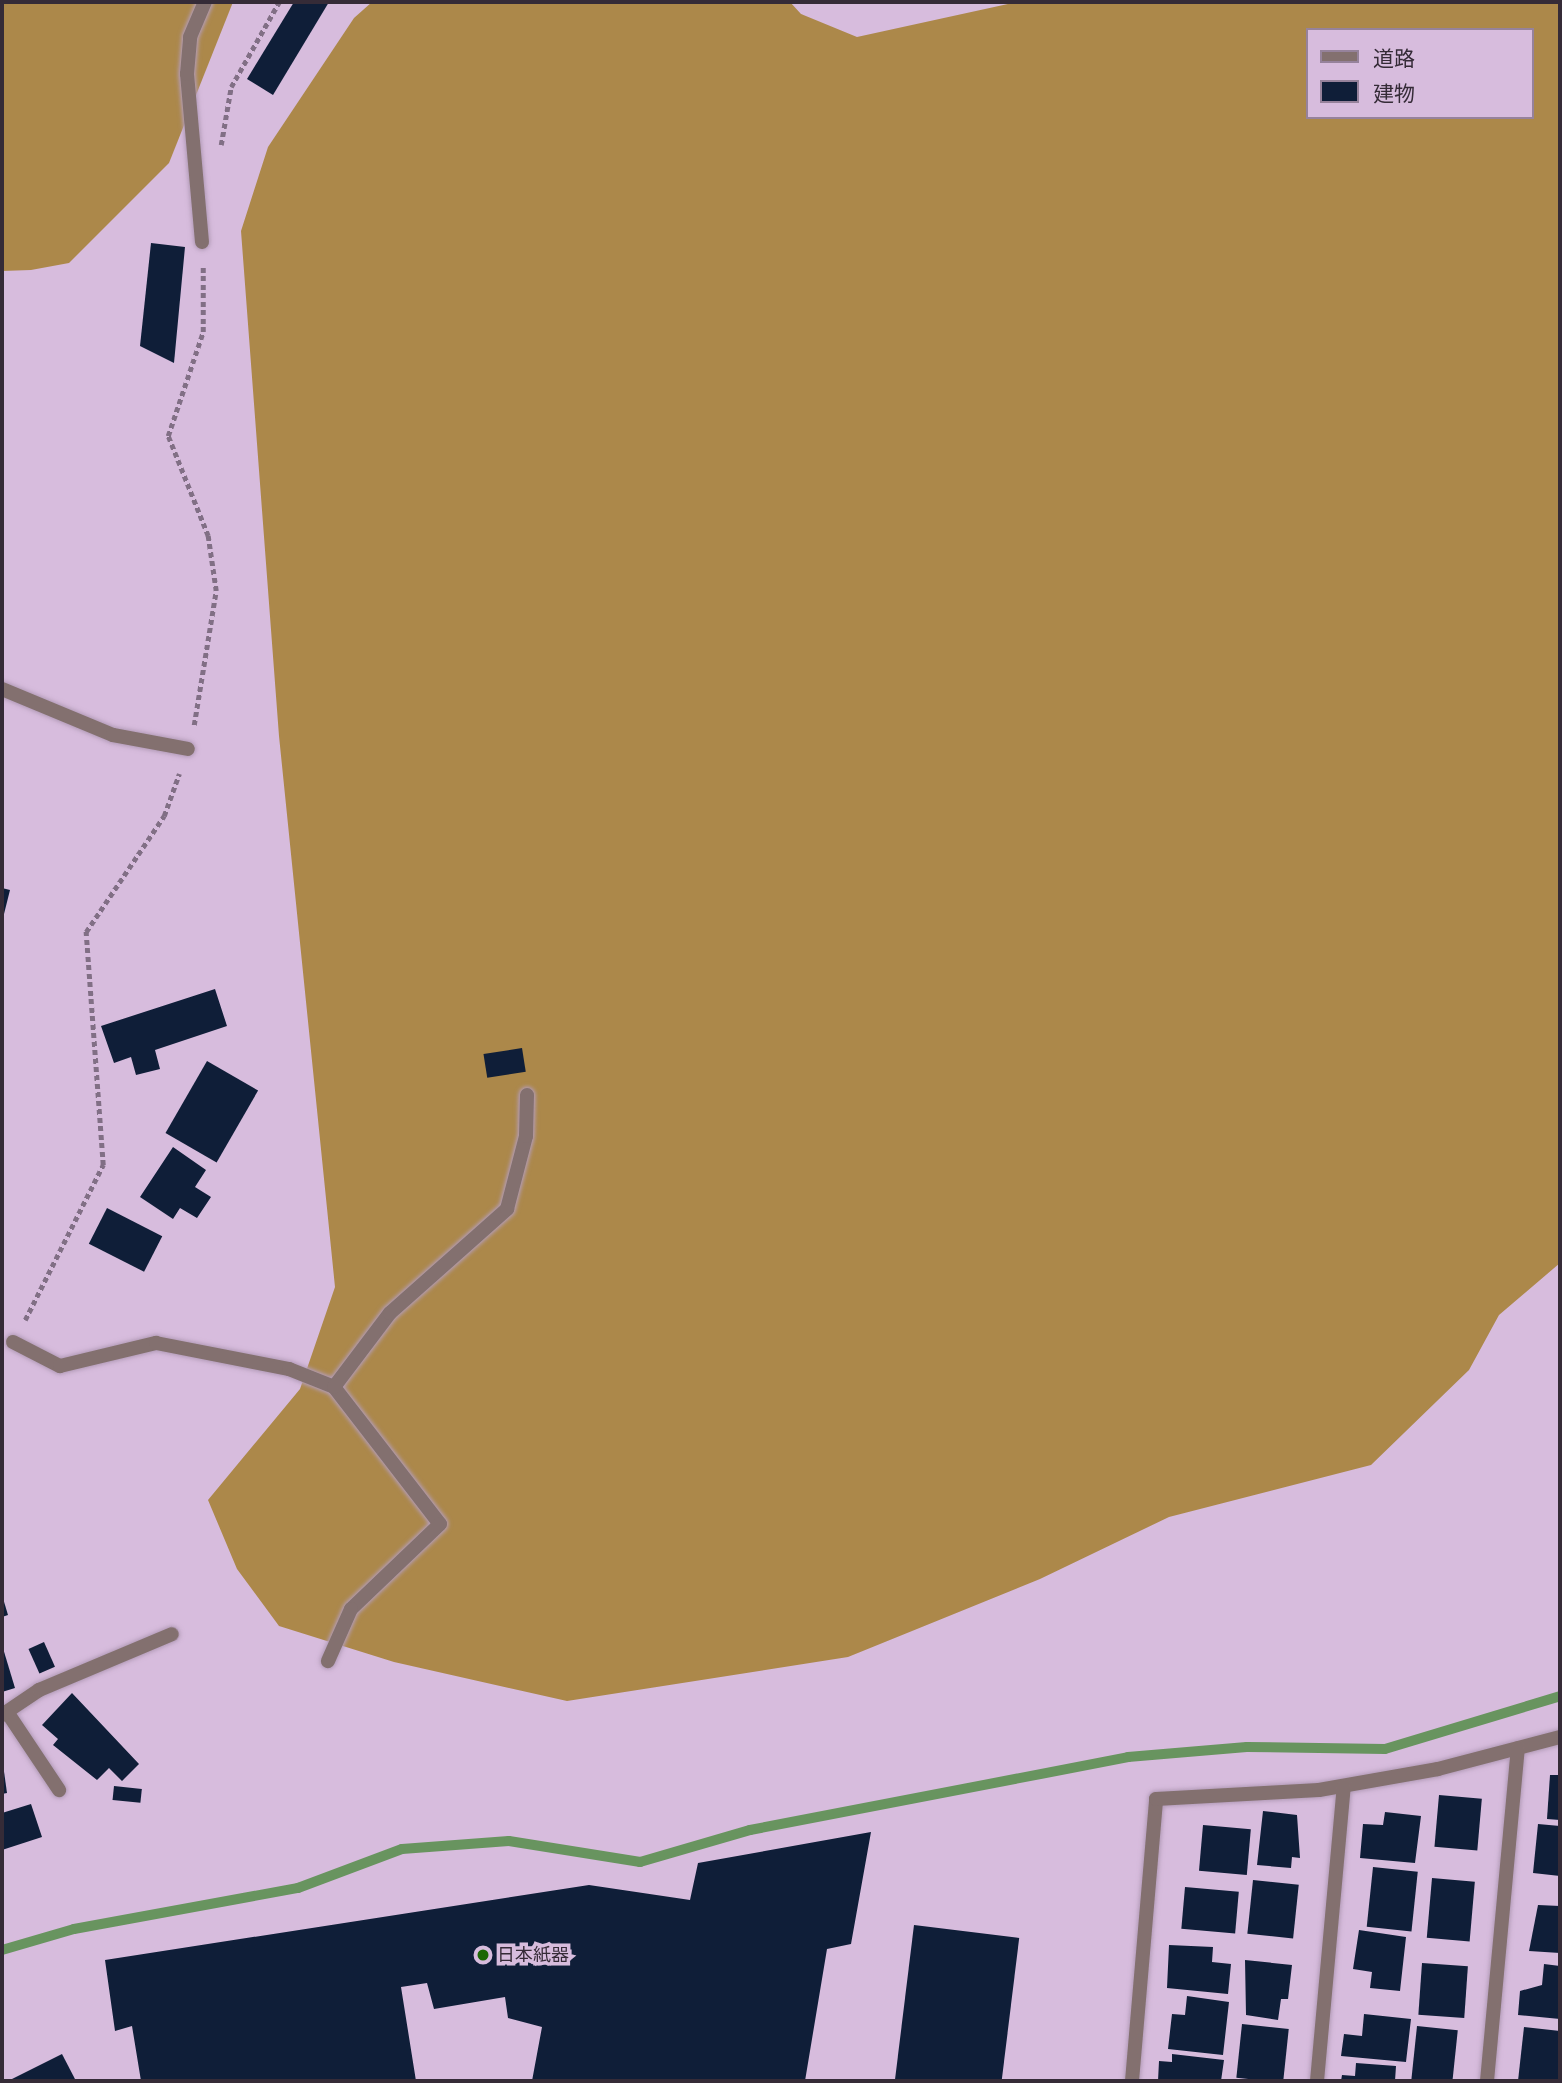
<!DOCTYPE html>
<html>
<head>
<meta charset="utf-8">
<style>
	body { margin:0 }
	#map { position:relative; width:1562px; height:2083px; overflow:hidden; background:#d7bcdd; font-family:Quicksand,"Noto Sans JP",sans-serif }
	div>[style] { position:absolute }
	.forest>* { inset:0; background:#ac884a }
	.stream>* { height:10px; margin:-5px; padding:0 5px; transform-origin:5px; border-radius:5px; background:#68945f }
	.building>* { inset:0; background:#0f1e38; transform-origin:0 0 }
	.path>* { height:4.5px; margin-top:-2.25px; transform-origin:0; background:repeating-linear-gradient(90deg,#816f85 0 5px,transparent 0 8.5px) }
	.roads { filter:drop-shadow(0 0 2px #b39cb8) drop-shadow(0 0 2px #b39cb8) }
	.minor>* { height:14px; margin:-7px; padding:0 7px; transform-origin:7px; border-radius:7px; background:#83706f }
	.dots>* { width:19px; height:19px; translate:-50% -50%; box-sizing:border-box; border:4px solid #d7bcdd; border-radius:50% }
	span { translate:-50% -50%; white-space:nowrap; text-align:center; line-height:1.15; -webkit-text-stroke:7px #d7bcdd; paint-order:stroke }
	.poi-label { font-size:18px; color:#352b37 }
	.left { translate:0 -50%; text-align:left }
	.frame { position:absolute; inset:0; border:4px solid #352b37; pointer-events:none }
	.legend { position:absolute; left:1306px; top:28px; width:228px; height:91px; box-sizing:border-box; background:#d7bcdd; border:2px solid #96829b; margin:0; padding:9px 12px; list-style:none; font-size:21px; color:#352b37 }
	.legend li { display:flex; align-items:center; gap:14px; height:35px }
	.legend b { width:35px; border:2px solid #96829b }
</style>
</head>
<body>
<div id="map">
	<div class="forest">
		<div style="clip-path:polygon(2px 2px,233px 2px,169px 163px,69px 263px,31px 270px,2px 271px)"></div>
		<div style="clip-path:polygon(evenodd,372px 2px,790px 2px,801px 14px,857px 37px,1017px 2px,1560px 2px,1560px 1263px,1499px 1315px,1469px 1370px,1371px 1465px,1169px 1517px,1040px 1579px,848px 1657px,567px 1701px,394px 1662px,279px 1626px,237px 1569px,208px 1500px,300px 1389px,335px 1287px,279px 736px,241px 231px,268px 147px,354px 18px,372px 2px,1308px 30px,1532px 30px,1532px 117px,1308px 117px,1308px 30px)"></div>
	</div>
	<div class="stream">
		<div style="left:2px;top:1950px;width:75px;rotate:-16.3deg"></div>
		<div style="left:74px;top:1929px;width:228px;rotate:-10.4deg"></div>
		<div style="left:298px;top:1888px;width:111px;rotate:-20.6deg"></div>
		<div style="left:402px;top:1849px;width:107px;rotate:-4.3deg"></div>
		<div style="left:509px;top:1841px;width:133px;rotate:9.1deg"></div>
		<div style="left:640px;top:1862px;width:115px;rotate:-16.2deg"></div>
		<div style="left:750px;top:1830px;width:385px;rotate:-10.9deg"></div>
		<div style="left:1128px;top:1757px;width:119px;rotate:-4.8deg"></div>
		<div style="left:1247px;top:1747px;width:138px;rotate:0.8deg"></div>
		<div style="left:1385px;top:1749px;width:183px;rotate:-16.8deg"></div>
	</div>
	<div class="building">
		<div style="clip-path:polygon(294px 2px,329px 2px,273px 95px,247px 79px)"></div>
		<div style="clip-path:polygon(151px 243px,185px 247px,174px 363px,140px 346px)"></div>
		<div style="clip-path:polygon(2px 888px,10px 890px,3px 918px,2px 918px)"></div>
		<div style="clip-path:polygon(215px 989px,227px 1026px,155px 1050px,160px 1069px,136px 1075px,131px 1057px,114px 1063px,101px 1026px)"></div>
		<div style="left:522px;top:1048px;width:24px;height:39px;rotate:81deg"></div>
		<div style="left:207px;top:1061px;width:59px;height:83px;rotate:30deg"></div>
		<div style="clip-path:polygon(173px 1147px,206px 1170px,195px 1187px,211px 1197px,197px 1218px,180px 1208px,173px 1219px,140px 1197px)"></div>
		<div style="left:107px;top:1208px;width:62px;height:40px;rotate:27deg"></div>
		<div style="clip-path:polygon(2px 1595px,8px 1615px,2px 1617px)"></div>
		<div style="left:44px;top:1642px;width:27px;height:17px;rotate:66deg"></div>
		<div style="clip-path:polygon(2px 1645px,15px 1688px,2px 1692px)"></div>
		<div style="clip-path:polygon(72px 1693px,139px 1764px,122px 1781px,109px 1768px,97px 1780px,53px 1745px,58px 1739px,42px 1725px)"></div>
		<div style="clip-path:polygon(2px 1757px,7px 1793px,2px 1794px)"></div>
		<div style="clip-path:polygon(1550px 1775px,1560px 1775px,1560px 1820px,1547px 1819px)"></div>
		<div style="left:114px;top:1786px;width:28px;height:14px;rotate:6deg"></div>
		<div style="left:1439px;top:1795px;width:43px;height:52px;rotate:5deg"></div>
		<div style="clip-path:polygon(31px 1804px,42px 1837px,2px 1850px,2px 1813px)"></div>
		<div style="clip-path:polygon(1263px 1811px,1297px 1815px,1300px 1858px,1292px 1857px,1291px 1868px,1257px 1865px)"></div>
		<div style="clip-path:polygon(1385px 1812px,1421px 1816px,1415px 1863px,1360px 1858px,1363px 1824px,1383px 1825px)"></div>
		<div style="clip-path:polygon(1538px 1824px,1560px 1826px,1560px 1876px,1533px 1873px)"></div>
		<div style="left:1203px;top:1825px;width:48px;height:46px;rotate:5deg"></div>
		<div style="clip-path:polygon(871px 1832px,851px 1944px,827px 1949px,805px 2081px,532px 2081px,542px 2027px,508px 2018px,505px 1997px,434px 2009px,427px 1983px,401px 1987px,416px 2081px,141px 2081px,132px 2026px,115px 2031px,105px 1960px,589px 1885px,690px 1900px,698px 1863px)"></div>
		<div style="left:1373px;top:1867px;width:45px;height:60px;rotate:6deg"></div>
		<div style="left:1432px;top:1878px;width:43px;height:60px;rotate:5deg"></div>
		<div style="left:1253px;top:1880px;width:46px;height:54px;rotate:6deg"></div>
		<div style="left:1185px;top:1887px;width:54px;height:42px;rotate:5deg"></div>
		<div style="clip-path:polygon(1538px 1905px,1560px 1906px,1560px 1953px,1529px 1951px)"></div>
		<div style="left:914px;top:1925px;width:106px;height:157px;rotate:7deg"></div>
		<div style="clip-path:polygon(1359px 1930px,1406px 1937px,1400px 1991px,1370px 1988px,1372px 1972px,1353px 1969px)"></div>
		<div style="clip-path:polygon(1169px 1945px,1213px 1947px,1212px 1962px,1231px 1964px,1228px 1994px,1167px 1988px)"></div>
		<div style="clip-path:polygon(1245px 1960px,1292px 1965px,1288px 1999px,1281px 1999px,1278px 2020px,1246px 2015px)"></div>
		<div style="left:1422px;top:1963px;width:46px;height:52px;rotate:4deg"></div>
		<div style="clip-path:polygon(1544px 1964px,1560px 1966px,1560px 2019px,1518px 2015px,1520px 1991px,1542px 1985px)"></div>
		<div style="clip-path:polygon(1187px 1996px,1229px 2002px,1223px 2055px,1168px 2049px,1172px 2014px,1185px 2015px)"></div>
		<div style="clip-path:polygon(1364px 2014px,1411px 2019px,1406px 2062px,1341px 2056px,1344px 2034px,1362px 2036px)"></div>
		<div style="left:1242px;top:2024px;width:47px;height:54px;rotate:6deg"></div>
		<div style="left:1417px;top:2026px;width:41px;height:55px;rotate:6deg"></div>
		<div style="clip-path:polygon(1524px 2027px,1560px 2031px,1559px 2081px,1518px 2081px)"></div>
		<div style="clip-path:polygon(62px 2054px,76px 2081px,8px 2081px)"></div>
		<div style="clip-path:polygon(1172px 2054px,1224px 2060px,1221px 2081px,1158px 2081px,1159px 2061px,1172px 2062px)"></div>
		<div style="clip-path:polygon(1356px 2063px,1396px 2066px,1395px 2081px,1341px 2081px,1342px 2075px,1355px 2076px)"></div>
	</div>
	<div class="path">
		<div style="left:221px;top:145px;width:59px;rotate:-80.2deg"></div>
		<div style="left:231px;top:87px;width:98px;rotate:-60.5deg"></div>
		<div style="left:194px;top:725px;width:136px;rotate:-80.7deg"></div>
		<div style="left:216px;top:591px;width:56px;rotate:-98.3deg"></div>
		<div style="left:208px;top:536px;width:108px;rotate:-111.8deg"></div>
		<div style="left:168px;top:436px;width:110px;rotate:-71.4deg"></div>
		<div style="left:203px;top:332px;width:65px;rotate:-90deg"></div>
		<div style="left:25px;top:1320px;width:174px;rotate:-63.3deg"></div>
		<div style="left:103px;top:1165px;width:234px;rotate:-94.2deg"></div>
		<div style="left:86px;top:932px;width:140px;rotate:-56.1deg"></div>
		<div style="left:164px;top:816px;width:45px;rotate:-70.3deg"></div>
	</div>
	<div class="roads">
		<div class="minor">
			<div style="left:202px;top:242px;width:169px;rotate:-95.1deg"></div>
			<div style="left:187px;top:74px;width:37px;rotate:-85deg"></div>
			<div style="left:190px;top:37px;width:38px;rotate:-67deg"></div>
			<div style="left:2px;top:689px;width:120px;rotate:22.5deg"></div>
			<div style="left:113px;top:735px;width:76px;rotate:10.6deg"></div>
			<div style="left:13px;top:1342px;width:53px;rotate:27.1deg"></div>
			<div style="left:60px;top:1366px;width:99px;rotate:-13.5deg"></div>
			<div style="left:156px;top:1343px;width:136px;rotate:11.1deg"></div>
			<div style="left:289px;top:1369px;width:48px;rotate:21.8deg"></div>
			<div style="left:334px;top:1387px;width:173px;rotate:52.3deg"></div>
			<div style="left:440px;top:1524px;width:123px;rotate:136.3deg"></div>
			<div style="left:351px;top:1609px;width:57px;rotate:113.9deg"></div>
			<div style="left:334px;top:1387px;width:93px;rotate:-52.9deg"></div>
			<div style="left:390px;top:1313px;width:157px;rotate:-41.6deg"></div>
			<div style="left:507px;top:1209px;width:75px;rotate:-75.4deg"></div>
			<div style="left:526px;top:1136px;width:41px;rotate:-88.6deg"></div>
			<div style="left:7px;top:1712px;width:94px;rotate:56.3deg"></div>
			<div style="left:2px;top:1715px;width:45px;rotate:-34deg"></div>
			<div style="left:39px;top:1690px;width:144px;rotate:-22.8deg"></div>
			<div style="left:1132px;top:2081px;width:283px;rotate:-85.1deg"></div>
			<div style="left:1156px;top:1799px;width:163px;rotate:-3.2deg"></div>
			<div style="left:1319px;top:1790px;width:121px;rotate:-10deg"></div>
			<div style="left:1438px;top:1769px;width:126px;rotate:-14.7deg"></div>
			<div style="left:1317px;top:2081px;width:296px;rotate:-84.8deg"></div>
			<div style="left:1487px;top:2081px;width:334px;rotate:-84.7deg"></div>
		</div>
	</div>
	<div class="dots">
		<div style="left:483px;top:1955px;background:#1c6703"></div>
	</div>
	<div class="poi-label">
		<span class="left" style="left:497px;top:1955px">日本紙器</span>
	</div>
	<div class="frame"></div>
	<ul class="legend">
	<li><b style="height:9px;background:#83706f"></b>道路</li>
	<li><b style="height:19px;background:#0f1e38"></b>建物</li>
	</ul>
</div>
</body>
</html>
